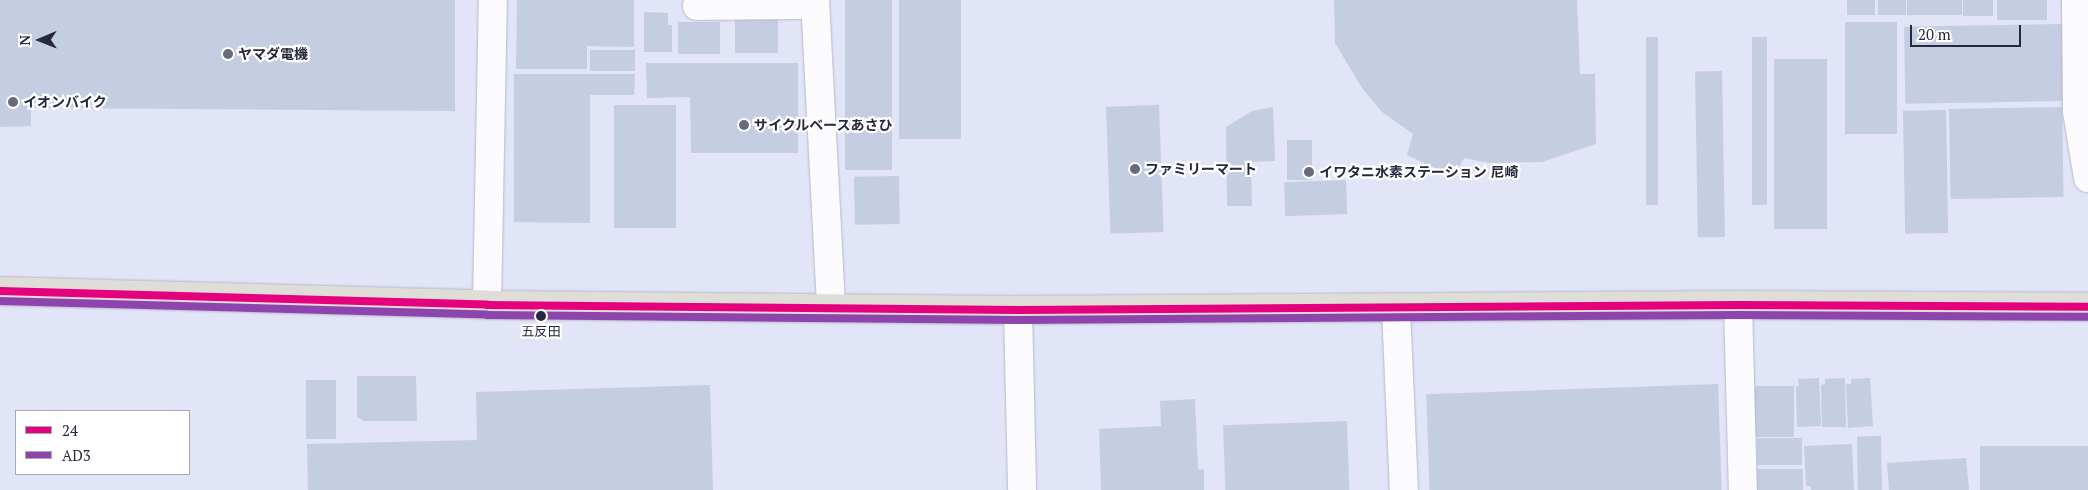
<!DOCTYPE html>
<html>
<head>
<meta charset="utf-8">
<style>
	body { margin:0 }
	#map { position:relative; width:2088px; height:490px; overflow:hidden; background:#e2e4f7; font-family:"PT Serif","Noto Sans JP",serif }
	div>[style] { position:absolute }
	.building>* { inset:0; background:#c5cde2; transform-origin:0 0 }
	.roads { filter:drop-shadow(0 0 1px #b8b9cb) drop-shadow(0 0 1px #b8b9cb) }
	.minor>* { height:28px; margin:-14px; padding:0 14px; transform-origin:14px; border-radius:14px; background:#fbfbfe }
	.major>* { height:28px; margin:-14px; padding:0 14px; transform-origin:14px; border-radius:14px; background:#deddd7 }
	.bus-1>* { height:8px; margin:-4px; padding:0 4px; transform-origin:4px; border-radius:4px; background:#e5007d }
	.bus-2>* { height:8px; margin:-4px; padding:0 4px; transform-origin:4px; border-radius:4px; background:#8e44ad }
	.dots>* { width:14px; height:14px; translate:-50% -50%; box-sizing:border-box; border:2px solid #fff; border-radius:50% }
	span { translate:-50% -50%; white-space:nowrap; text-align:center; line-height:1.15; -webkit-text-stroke:4.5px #fff; paint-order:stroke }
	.bus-label { font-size:13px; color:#27283d }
	.poi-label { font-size:14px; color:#27283d; font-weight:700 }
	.left { translate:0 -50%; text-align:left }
	.legend { position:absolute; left:15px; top:410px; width:175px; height:65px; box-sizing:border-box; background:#fff; border:1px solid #a9a9b1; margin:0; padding:6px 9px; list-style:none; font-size:15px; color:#27283d }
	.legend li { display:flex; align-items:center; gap:10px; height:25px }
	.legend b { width:25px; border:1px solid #a9a9b1 }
	.north { position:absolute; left:15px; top:15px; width:50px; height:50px; -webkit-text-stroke:4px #fff; paint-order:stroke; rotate:269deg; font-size:14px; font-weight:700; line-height:20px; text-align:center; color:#27283d }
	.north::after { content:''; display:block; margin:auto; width:18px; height:22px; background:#27283d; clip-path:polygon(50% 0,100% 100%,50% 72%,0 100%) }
	.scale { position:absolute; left:1910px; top:25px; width:111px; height:22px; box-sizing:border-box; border:2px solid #27283d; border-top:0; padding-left:6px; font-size:15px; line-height:18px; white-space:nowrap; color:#27283d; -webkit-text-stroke:4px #fff; paint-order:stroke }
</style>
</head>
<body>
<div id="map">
	<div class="building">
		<div style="clip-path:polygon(0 0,455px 0,455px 111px,31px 108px,31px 126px,0 127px)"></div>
		<div style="clip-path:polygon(517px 0,634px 0,634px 47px,587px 46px,587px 69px,516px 69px)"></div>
		<div style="left:845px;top:0;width:47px;height:170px"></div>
		<div style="left:899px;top:0;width:62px;height:139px"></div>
		<div style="clip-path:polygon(1334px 0,1577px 0,1580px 74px,1595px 74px,1596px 144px,1542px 162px,1490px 163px,1464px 158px,1454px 177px,1407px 155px,1413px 134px,1382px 112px,1362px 88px,1335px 43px)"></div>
		<div style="left:1847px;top:0;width:28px;height:15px"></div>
		<div style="left:1878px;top:0;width:28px;height:15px"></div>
		<div style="left:1907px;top:0;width:55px;height:15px"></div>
		<div style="left:1963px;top:0;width:30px;height:16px"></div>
		<div style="left:1997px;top:0;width:50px;height:20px"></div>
		<div style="clip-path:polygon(644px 12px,668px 13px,668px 25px,672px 25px,672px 52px,644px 52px)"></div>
		<div style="left:735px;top:18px;width:43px;height:35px"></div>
		<div style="left:678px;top:22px;width:42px;height:32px"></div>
		<div style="left:1845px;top:22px;width:52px;height:112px"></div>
		<div style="left:2062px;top:24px;width:77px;height:158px;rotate:89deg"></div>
		<div style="left:1646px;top:37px;width:12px;height:168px"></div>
		<div style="left:1752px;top:37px;width:15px;height:168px"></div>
		<div style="left:590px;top:50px;width:45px;height:21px"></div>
		<div style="left:1774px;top:59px;width:53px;height:170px"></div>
		<div style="clip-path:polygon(646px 63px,798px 63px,798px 153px,691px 153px,690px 97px,647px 98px)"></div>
		<div style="left:1722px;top:71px;width:166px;height:27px;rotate:89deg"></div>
		<div style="clip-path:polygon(514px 74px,635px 74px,634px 95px,590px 95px,590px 223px,514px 222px)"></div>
		<div style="left:614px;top:105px;width:62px;height:123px"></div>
		<div style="left:1159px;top:105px;width:127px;height:53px;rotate:88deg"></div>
		<div style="clip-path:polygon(1273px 107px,1275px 161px,1251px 162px,1252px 206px,1227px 206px,1226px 127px,1252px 111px)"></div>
		<div style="left:2062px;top:107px;width:90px;height:113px;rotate:89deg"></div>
		<div style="left:1946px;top:110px;width:123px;height:43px;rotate:89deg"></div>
		<div style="left:1287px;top:140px;width:25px;height:40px"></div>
		<div style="left:899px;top:176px;width:48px;height:45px;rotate:89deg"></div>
		<div style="left:1346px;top:180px;width:34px;height:62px;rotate:88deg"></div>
		<div style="clip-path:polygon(357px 376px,416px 376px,417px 421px,364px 421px,357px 417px)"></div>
		<div style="clip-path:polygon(1819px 378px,1821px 426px,1797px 427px,1796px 387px,1799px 386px,1798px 379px)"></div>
		<div style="clip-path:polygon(1845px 378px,1846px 427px,1822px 427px,1821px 385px,1825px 384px,1825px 379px)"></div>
		<div style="clip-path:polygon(1870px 378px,1873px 426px,1848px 428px,1846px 384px,1851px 384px,1851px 379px)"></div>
		<div style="left:306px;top:380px;width:30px;height:59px"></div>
		<div style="left:1718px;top:384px;width:106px;height:292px;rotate:88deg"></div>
		<div style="clip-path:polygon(710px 385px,713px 490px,308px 490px,307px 444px,477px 440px,476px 392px)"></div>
		<div style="left:1747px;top:386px;width:47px;height:51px"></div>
		<div style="clip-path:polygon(1195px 399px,1198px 469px,1204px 470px,1204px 490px,1101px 490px,1099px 429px,1161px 426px,1160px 401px)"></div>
		<div style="left:1347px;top:421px;width:69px;height:124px;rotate:88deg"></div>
		<div style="left:1881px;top:436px;width:54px;height:24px;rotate:89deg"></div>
		<div style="left:1757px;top:438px;width:45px;height:27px"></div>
		<div style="clip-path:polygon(1852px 444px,1854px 490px,1811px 490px,1811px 486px,1806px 486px,1804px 446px)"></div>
		<div style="left:2088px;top:446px;width:44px;height:108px;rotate:90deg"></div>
		<div style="clip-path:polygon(1966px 458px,1969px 490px,1889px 490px,1887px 463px)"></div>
		<div style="left:1751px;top:469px;width:52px;height:21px"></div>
	</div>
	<div class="roads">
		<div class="minor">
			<div style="left:815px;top:0;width:306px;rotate:87deg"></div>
			<div style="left:2076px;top:0;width:111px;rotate:89.5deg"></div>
			<div style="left:2077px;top:111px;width:68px;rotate:80.7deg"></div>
			<div style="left:697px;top:6px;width:118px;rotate:-0.5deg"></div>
			<div style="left:487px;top:305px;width:305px;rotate:-88.9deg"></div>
			<div style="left:1738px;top:305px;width:185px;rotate:88.5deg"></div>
			<div style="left:1396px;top:309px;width:181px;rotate:87.5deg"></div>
			<div style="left:1018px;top:310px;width:180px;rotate:88.7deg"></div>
		</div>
		<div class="major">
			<div style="left:0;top:291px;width:487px;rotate:1.6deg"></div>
			<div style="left:487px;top:305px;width:531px;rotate:0.54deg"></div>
			<div style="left:1018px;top:310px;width:720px;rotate:-0.4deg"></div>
			<div style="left:1738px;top:305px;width:350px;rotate:0.3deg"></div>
		</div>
	</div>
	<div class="bus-1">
		<div style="left:0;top:291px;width:487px;rotate:1.6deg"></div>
		<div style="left:487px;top:305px;width:531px;rotate:0.54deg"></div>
		<div style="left:1018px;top:310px;width:720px;rotate:-0.4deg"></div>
		<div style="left:1738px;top:305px;width:350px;rotate:0.3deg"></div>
	</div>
	<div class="bus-2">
		<div style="left:0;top:301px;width:487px;rotate:1.6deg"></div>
		<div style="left:487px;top:315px;width:531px;rotate:0.54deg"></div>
		<div style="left:1018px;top:320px;width:720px;rotate:-0.4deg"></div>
		<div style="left:1738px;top:315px;width:350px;rotate:0.3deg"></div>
	</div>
	<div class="dots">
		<div style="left:228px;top:54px;background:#686a7e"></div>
		<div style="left:13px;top:102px;background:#686a7e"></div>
		<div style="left:744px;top:125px;background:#686a7e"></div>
		<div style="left:1135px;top:169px;background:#686a7e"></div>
		<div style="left:1309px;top:172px;background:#686a7e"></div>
		<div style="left:541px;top:316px;background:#27283d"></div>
	</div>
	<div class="bus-label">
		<span style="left:541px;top:331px">五反田</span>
	</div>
	<div class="poi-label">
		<span class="left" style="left:238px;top:54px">ヤマダ電機</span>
		<span class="left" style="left:23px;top:102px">イオンバイク</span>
		<span class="left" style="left:754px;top:125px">サイクルベースあさひ</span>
		<span class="left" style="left:1145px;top:169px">ファミリーマート</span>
		<span class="left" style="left:1319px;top:172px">イワタニ水素ステーション 尼崎</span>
	</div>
	<ul class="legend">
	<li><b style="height:6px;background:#e5007d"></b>24</li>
	<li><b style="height:6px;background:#8e44ad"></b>AD3</li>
	</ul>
	<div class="north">N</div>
	<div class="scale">20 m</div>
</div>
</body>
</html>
